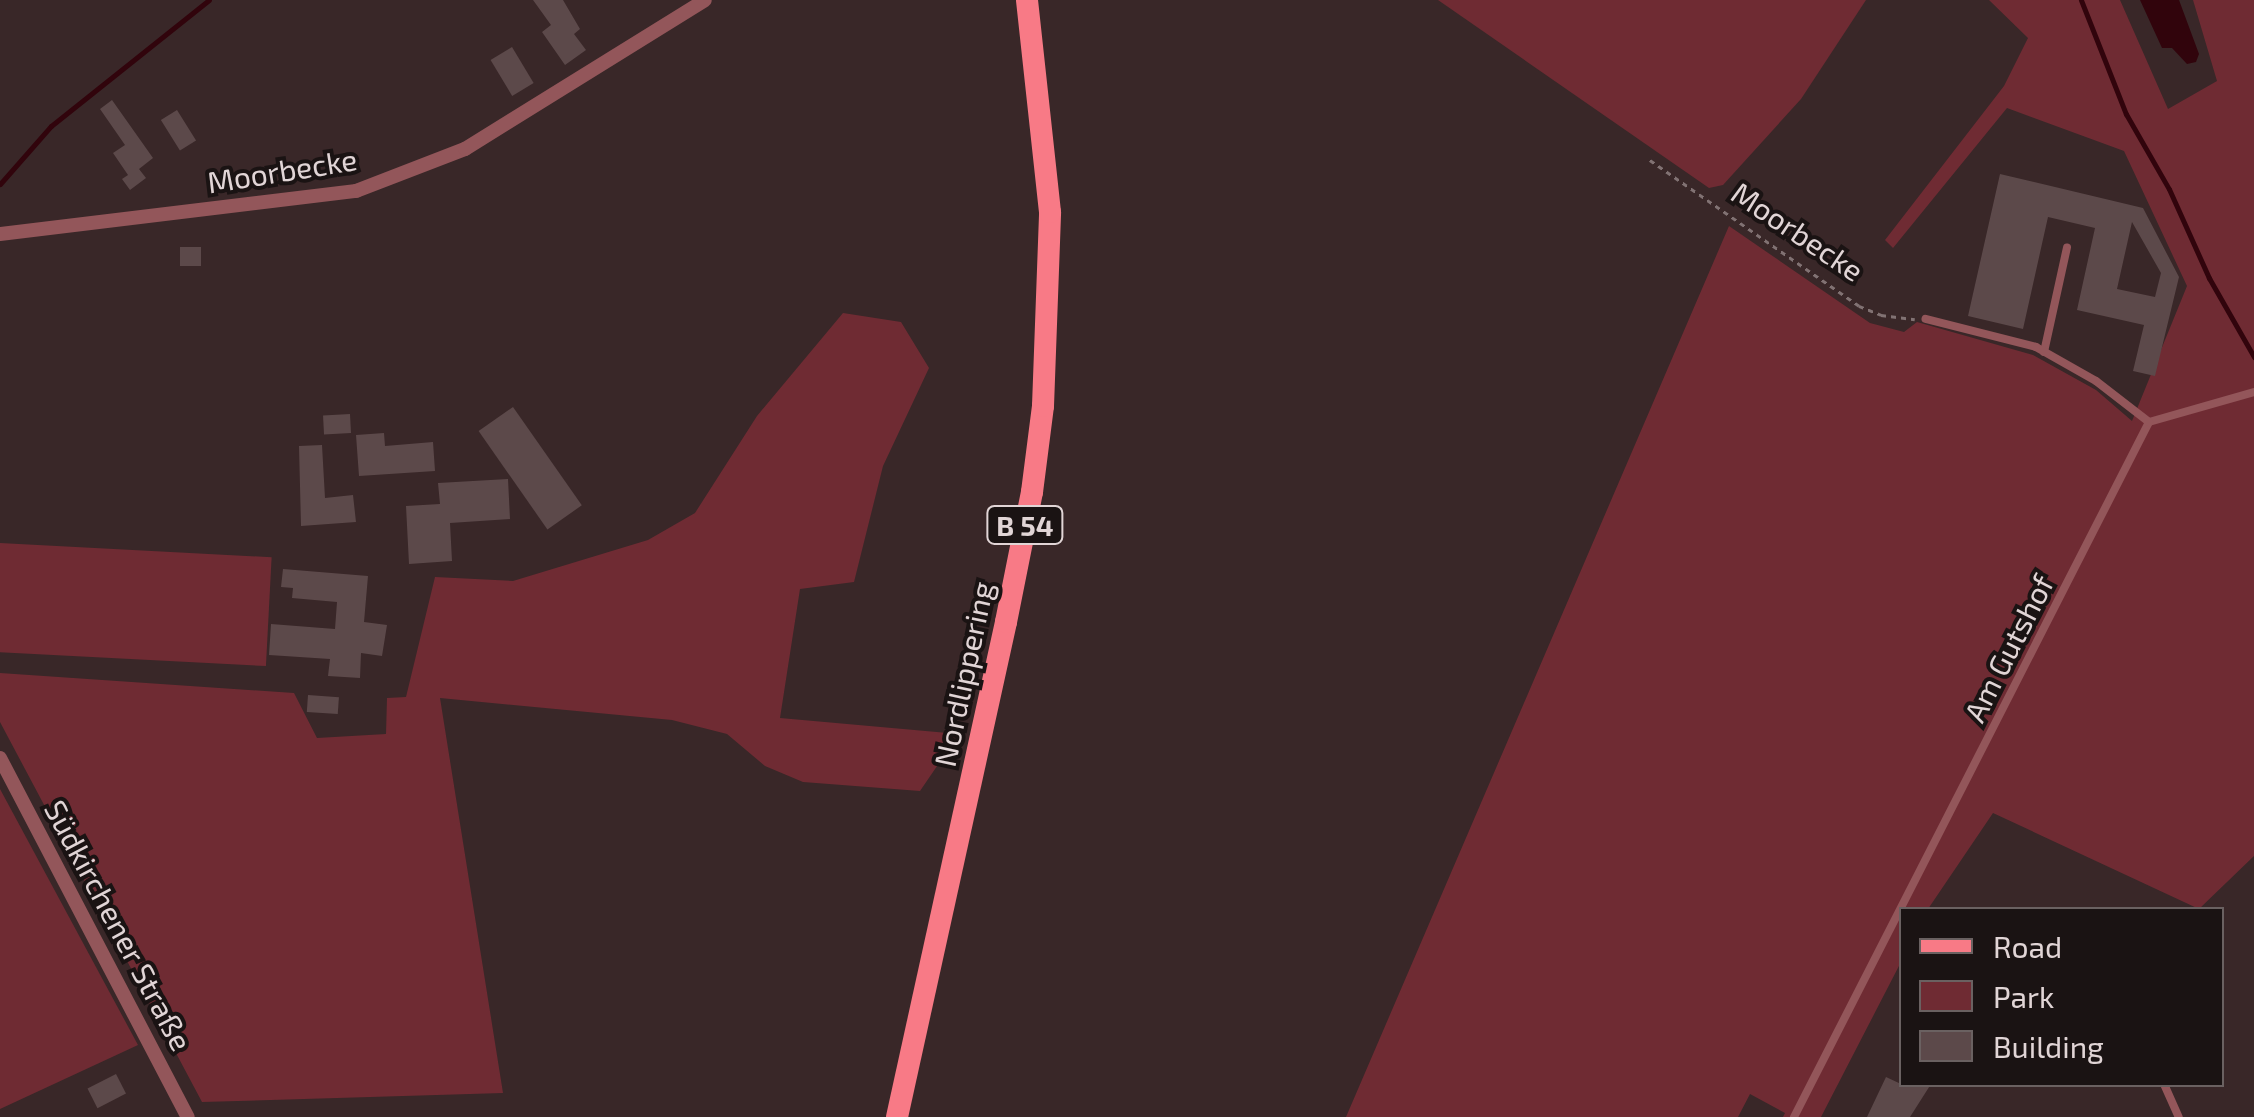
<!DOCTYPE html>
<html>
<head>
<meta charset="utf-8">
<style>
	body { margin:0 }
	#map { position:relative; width:2254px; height:1117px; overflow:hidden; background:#392728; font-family:"Exo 2",sans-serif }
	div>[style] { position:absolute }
	.green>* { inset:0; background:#6f2b33; transform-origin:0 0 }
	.water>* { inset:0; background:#31040c }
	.stream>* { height:5px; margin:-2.5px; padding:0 2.5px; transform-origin:2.5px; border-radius:2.5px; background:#31040c }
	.building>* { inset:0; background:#5c494a; transform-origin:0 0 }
	.path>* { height:2.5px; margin-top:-1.25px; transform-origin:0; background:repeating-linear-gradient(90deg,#817273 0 5px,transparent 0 10px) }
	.lane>* { height:8px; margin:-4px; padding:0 4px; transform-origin:4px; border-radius:4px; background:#93565a }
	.street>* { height:14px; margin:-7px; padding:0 7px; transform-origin:7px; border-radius:7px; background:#93565a }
	.primary>* { height:22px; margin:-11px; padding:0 11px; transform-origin:11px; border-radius:11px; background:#f87a86 }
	span { translate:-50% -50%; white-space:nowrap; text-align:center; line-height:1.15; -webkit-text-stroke:8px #1a1313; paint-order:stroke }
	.shield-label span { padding:2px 8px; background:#1a1313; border:2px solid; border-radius:8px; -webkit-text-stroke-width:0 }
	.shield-label { font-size:28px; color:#e1d5d6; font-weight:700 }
	.street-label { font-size:30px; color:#e1d5d6 }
	.legend { position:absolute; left:1899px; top:907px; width:325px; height:180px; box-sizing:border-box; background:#1a1313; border:2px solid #6a6161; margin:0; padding:12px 18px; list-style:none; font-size:30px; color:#e1d5d6 }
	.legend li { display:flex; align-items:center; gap:20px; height:50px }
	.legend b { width:50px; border:2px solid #6a6161 }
</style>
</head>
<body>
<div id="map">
	<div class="green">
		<div style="clip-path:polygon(1438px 0,1866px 0,1801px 99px,1723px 185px,1709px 188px)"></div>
		<div style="clip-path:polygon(1989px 0,2120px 0,2168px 109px,2217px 81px,2193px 0,2254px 0,2254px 856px,2199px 909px,1993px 813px,1928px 909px,1902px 910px,1901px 962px,1821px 1117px,1783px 1117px,1785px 1113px,1750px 1094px,1738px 1117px,1346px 1117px,1729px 226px,1870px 323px,1904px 332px,1917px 322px,2033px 355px,2096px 390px,2132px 421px,2187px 286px,2124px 151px,2007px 108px,1893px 248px,1885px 240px,2004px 86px,2028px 38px)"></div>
		<div style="clip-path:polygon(843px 313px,901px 322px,929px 368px,883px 466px,854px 582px,800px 589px,780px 718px,959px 734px,920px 791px,803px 782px,765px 766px,727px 734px,672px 720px,440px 698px,503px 1093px,202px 1102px,0 722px,0 673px,294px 693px,317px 738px,386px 734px,387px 698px,406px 697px,435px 577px,513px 581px,648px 540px,695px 513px,757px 416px)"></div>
		<div style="left:0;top:543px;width:272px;height:109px;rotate:3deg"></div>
		<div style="clip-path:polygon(0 789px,138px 1045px,0 1109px)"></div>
	</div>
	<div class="water">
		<div style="clip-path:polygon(2140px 0,2179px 0,2199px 54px,2196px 62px,2187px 64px,2172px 48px,2162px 48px)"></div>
	</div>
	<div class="stream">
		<div style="left:2081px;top:0;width:123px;rotate:68.5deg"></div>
		<div style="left:2126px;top:114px;width:86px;rotate:60.2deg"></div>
		<div style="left:2169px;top:189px;width:98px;rotate:65.8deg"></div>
		<div style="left:2209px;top:278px;width:91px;rotate:60.3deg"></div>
		<div style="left:0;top:184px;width:77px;rotate:-48.7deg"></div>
		<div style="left:51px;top:126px;width:202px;rotate:-38.6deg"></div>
	</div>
	<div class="building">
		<div style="clip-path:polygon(533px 0,563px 0,580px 29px,574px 34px,586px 50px,565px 65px,542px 32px,551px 25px)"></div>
		<div style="left:512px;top:47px;width:42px;height:25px;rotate:59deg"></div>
		<div style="clip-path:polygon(112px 100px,153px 158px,139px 169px,146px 178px,130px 190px,122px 179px,128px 175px,113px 153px,125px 145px,100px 109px)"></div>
		<div style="left:177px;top:110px;width:36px;height:19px;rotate:58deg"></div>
		<div style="clip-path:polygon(evenodd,2000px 174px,2143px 208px,2179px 277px,2155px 376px,2133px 371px,2144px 325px,2077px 310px,2095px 228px,2048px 217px,2023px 329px,1968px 316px,2000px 174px,2132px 222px,2161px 273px,2155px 297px,2117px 289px,2132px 222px)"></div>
		<div style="left:180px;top:247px;width:21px;height:19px"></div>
		<div style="left:513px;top:407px;width:120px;height:42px;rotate:55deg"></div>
		<div style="left:350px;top:414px;width:19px;height:27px;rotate:87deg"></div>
		<div style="clip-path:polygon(384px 433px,385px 446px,433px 442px,435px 471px,359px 476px,356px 435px)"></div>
		<div style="clip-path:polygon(322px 445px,325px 498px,353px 495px,356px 522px,301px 526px,299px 446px)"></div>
		<div style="clip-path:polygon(508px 479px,510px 519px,450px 523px,452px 561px,409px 564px,406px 506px,440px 504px,438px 483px)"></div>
		<div style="clip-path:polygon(283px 569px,368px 576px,364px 622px,387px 625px,382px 656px,361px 653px,360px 678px,328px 676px,330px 659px,269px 655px,271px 624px,335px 629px,337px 602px,292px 598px,293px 588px,281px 587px)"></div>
		<div style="left:308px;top:695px;width:31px;height:17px;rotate:4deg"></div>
		<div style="left:116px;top:1074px;width:22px;height:32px;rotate:63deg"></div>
		<div style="clip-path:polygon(1886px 1077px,1901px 1084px,1931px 1084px,1910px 1117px,1867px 1117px)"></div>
	</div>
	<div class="path">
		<div style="left:1650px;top:160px;width:255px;rotate:34.9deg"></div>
		<div style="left:1859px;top:306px;width:24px;rotate:22deg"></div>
		<div style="left:1881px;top:315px;width:34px;rotate:7deg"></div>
	</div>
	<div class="lane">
		<div style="left:2044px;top:352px;width:107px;rotate:-77.6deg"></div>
		<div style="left:2149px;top:422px;width:109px;rotate:-15.9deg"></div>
		<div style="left:2164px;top:1084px;width:36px;rotate:66deg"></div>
		<div style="left:1794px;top:1117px;width:780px;rotate:-62.94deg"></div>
		<div style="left:2149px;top:422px;width:67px;rotate:-142.3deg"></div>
		<div style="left:2096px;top:381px;width:69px;rotate:-150.5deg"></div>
		<div style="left:2036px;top:347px;width:114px;rotate:-165.7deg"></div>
	</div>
	<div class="street">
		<div style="left:0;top:234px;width:359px;rotate:-6.9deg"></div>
		<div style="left:356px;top:191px;width:117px;rotate:-21.1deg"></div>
		<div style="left:465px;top:149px;width:282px;rotate:-31.8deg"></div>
		<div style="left:0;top:758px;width:405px;rotate:62.4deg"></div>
	</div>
	<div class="primary">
		<div style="left:897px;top:1117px;width:507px;rotate:-77.58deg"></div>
		<div style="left:1006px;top:622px;width:133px;rotate:-78.7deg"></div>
		<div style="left:1032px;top:492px;width:87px;rotate:-82.7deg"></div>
		<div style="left:1043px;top:406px;width:194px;rotate:-87.9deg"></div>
		<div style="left:1050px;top:212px;width:213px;rotate:-96.2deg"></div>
	</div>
	<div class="shield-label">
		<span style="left:1025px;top:525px">B 54</span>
	</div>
	<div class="street-label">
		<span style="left:282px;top:170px;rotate:-9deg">Moorbecke</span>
		<span style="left:1798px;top:231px;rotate:34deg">Moorbecke</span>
		<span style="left:2008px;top:648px;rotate:-63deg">Am Gutshof</span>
		<span style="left:963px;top:674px;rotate:-78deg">Nordlippering</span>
		<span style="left:119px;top:925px;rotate:62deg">Südkirchener Straße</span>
	</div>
	<ul class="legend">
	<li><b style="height:12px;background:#f87a86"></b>Road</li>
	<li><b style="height:28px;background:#6f2b33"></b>Park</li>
	<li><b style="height:28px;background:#5c494a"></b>Building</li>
	</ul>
</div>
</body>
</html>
